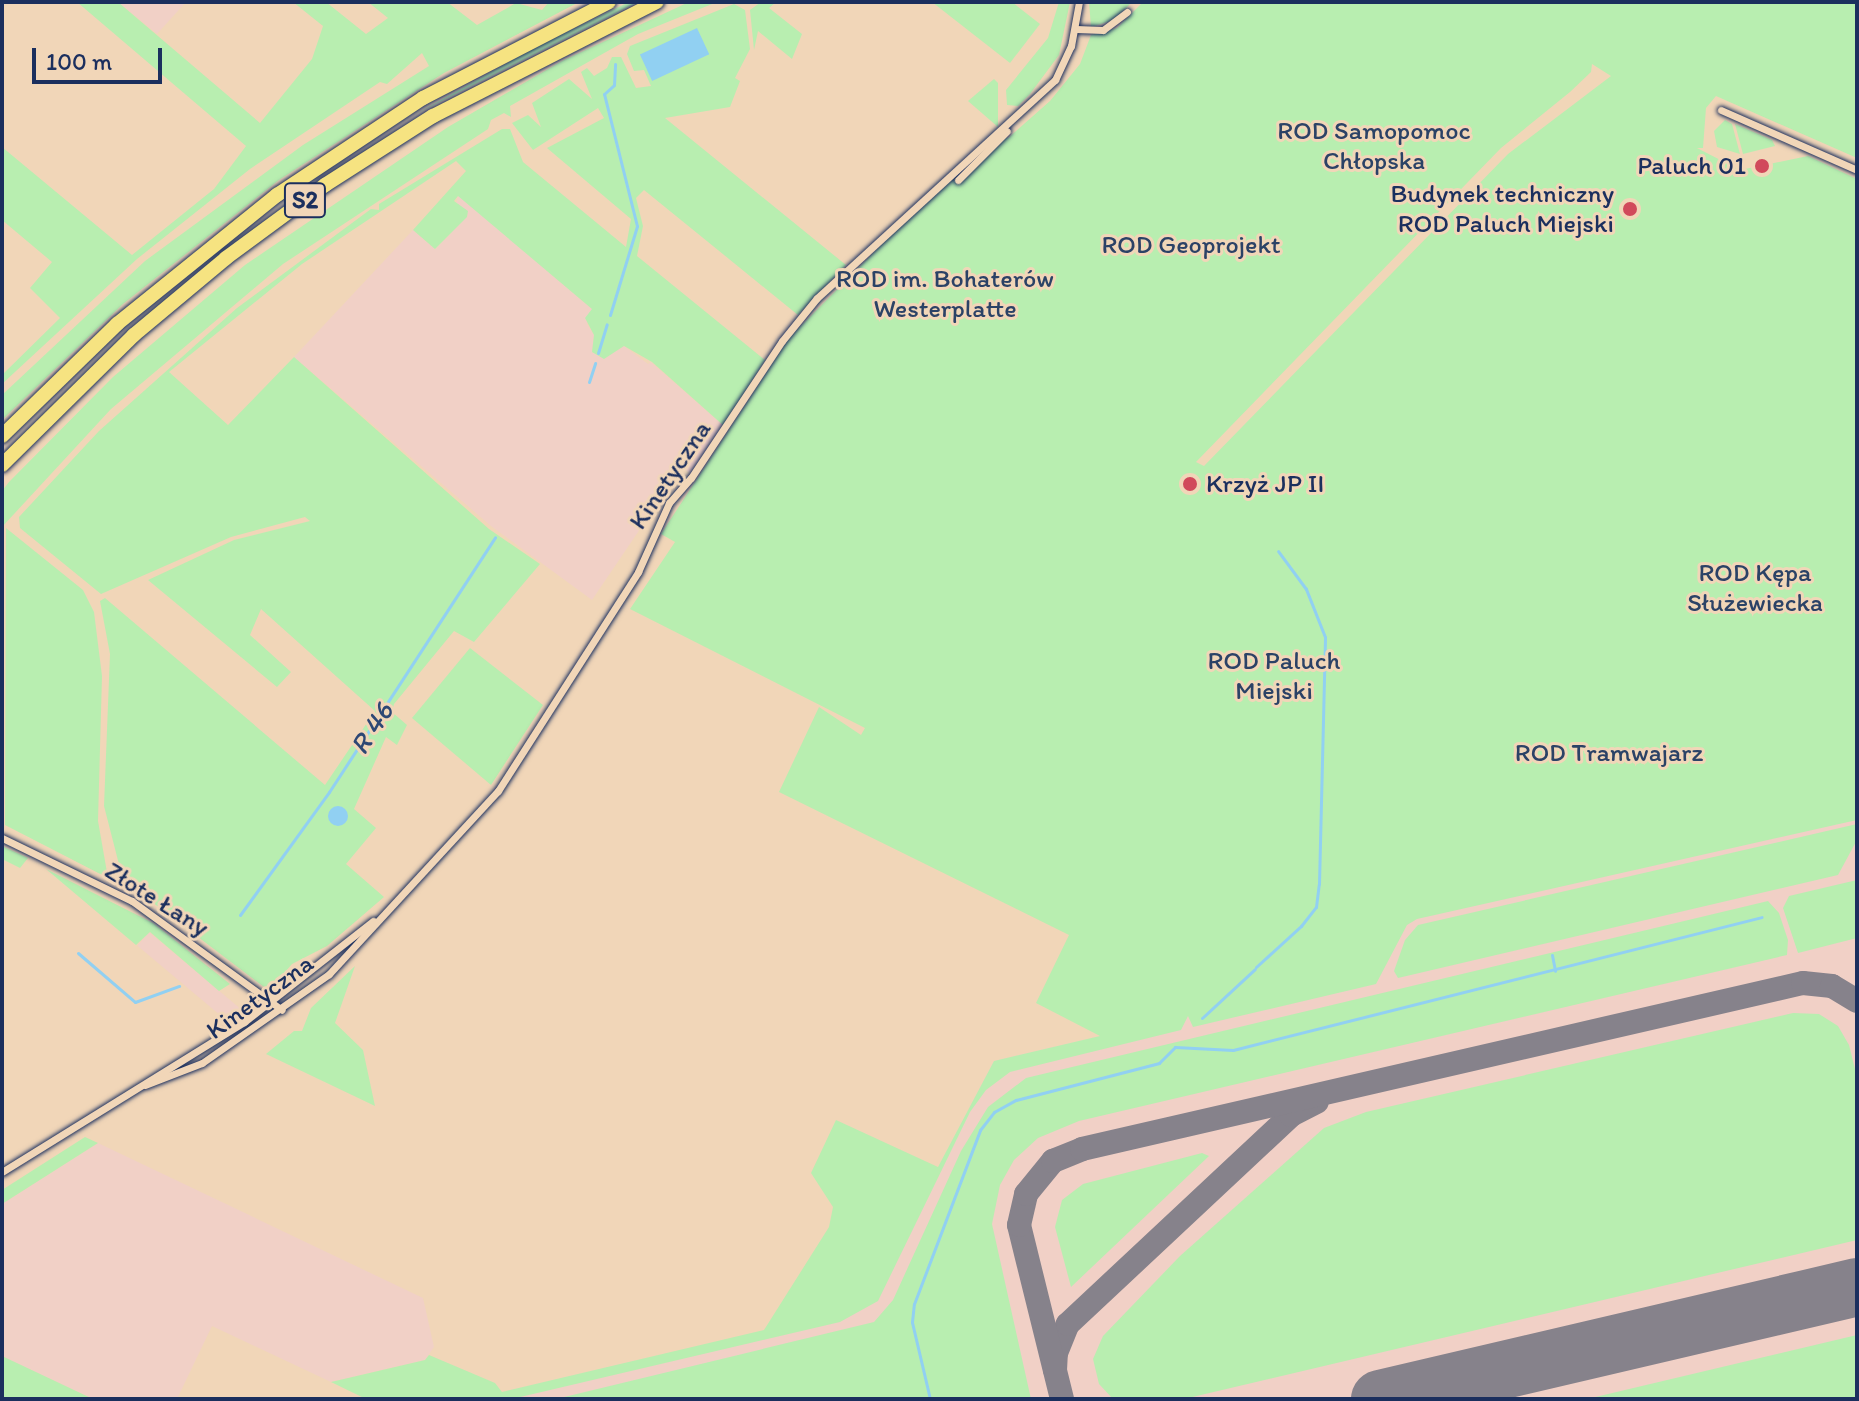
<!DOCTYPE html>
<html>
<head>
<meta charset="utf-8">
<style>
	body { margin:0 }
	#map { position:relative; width:1859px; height:1401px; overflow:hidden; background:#f1d6b8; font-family:Itim,sans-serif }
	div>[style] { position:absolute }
	.built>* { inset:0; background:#f1d0c6; transform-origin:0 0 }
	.green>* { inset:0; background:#b8eeb0 }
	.water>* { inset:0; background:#91d0f2; transform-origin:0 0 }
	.round { border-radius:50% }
	.stream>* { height:3px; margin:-1.5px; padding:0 1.5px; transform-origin:1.5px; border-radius:1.5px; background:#91d0f2 }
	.taxiway>* { height:24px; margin:-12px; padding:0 12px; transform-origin:12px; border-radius:12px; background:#86828b }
	.runway>* { height:58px; margin:-29px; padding:0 29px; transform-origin:29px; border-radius:29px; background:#86828b }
	.roads { filter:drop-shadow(0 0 2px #1b2f5e) drop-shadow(0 0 2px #1b2f5e) }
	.street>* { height:7px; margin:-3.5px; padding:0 3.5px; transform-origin:3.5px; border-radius:3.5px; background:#f1d6b8 }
	.highway>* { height:14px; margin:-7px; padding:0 7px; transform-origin:7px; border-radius:7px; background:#f6e381 }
	.dots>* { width:22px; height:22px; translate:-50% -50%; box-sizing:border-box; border:4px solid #f1d6b8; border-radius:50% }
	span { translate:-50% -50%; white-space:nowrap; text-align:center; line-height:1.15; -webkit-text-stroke:6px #f1d6b8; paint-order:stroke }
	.shield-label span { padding:2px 6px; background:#f1d6b8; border:2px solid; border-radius:6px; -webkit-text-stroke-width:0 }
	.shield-label { font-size:24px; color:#1b2f5e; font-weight:700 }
	.park-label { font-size:26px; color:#2b4266 }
	.poi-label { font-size:26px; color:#1b2f5e }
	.right { translate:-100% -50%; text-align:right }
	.left { translate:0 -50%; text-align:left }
	.street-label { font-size:26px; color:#1b2f5e }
	.water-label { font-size:28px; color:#2d4774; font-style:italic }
	.frame { position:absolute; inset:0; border:4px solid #1b2f5e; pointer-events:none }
	.scale { position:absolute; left:32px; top:48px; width:130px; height:36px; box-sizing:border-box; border:4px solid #1b2f5e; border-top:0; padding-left:10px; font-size:24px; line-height:28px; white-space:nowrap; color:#1b2f5e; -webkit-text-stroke:6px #f1d6b8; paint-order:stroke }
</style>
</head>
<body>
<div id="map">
	<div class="built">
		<div style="clip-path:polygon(118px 2px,186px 2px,157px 34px)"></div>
		<div style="clip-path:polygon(458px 195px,592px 309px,587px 324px,594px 335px,592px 352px,604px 358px,624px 346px,648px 364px,651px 362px,724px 426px,691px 474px,682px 467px,592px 600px,491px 526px,294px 357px,413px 230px,435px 249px,451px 233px)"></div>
		<div style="clip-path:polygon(1857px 815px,1857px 1399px,473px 1399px,865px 1307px,994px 1061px,1187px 1016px,1406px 918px)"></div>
		<div style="left:149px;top:932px;width:121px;height:18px;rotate:40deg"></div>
		<div style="clip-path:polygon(98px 1143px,423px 1298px,434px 1347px,425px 1360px,331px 1382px,212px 1326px,177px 1399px,93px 1399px,2px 1356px,2px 1204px)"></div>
	</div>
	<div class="green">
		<div style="clip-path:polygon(77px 2px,118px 2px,260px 123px,312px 59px,323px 26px,293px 2px,326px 2px,366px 34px,388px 18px,368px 2px,447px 2px,477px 25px,516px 3px,542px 10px,549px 2px,579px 2px,444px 73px,279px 180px,123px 304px,2px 420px,2px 395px,145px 261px,303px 145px,429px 66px,422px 53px,387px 84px,380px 82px,250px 169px,137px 259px,2px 384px,2px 375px,60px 318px,30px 288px,52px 262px,2px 220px,2px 147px,132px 255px,214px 189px,246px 146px)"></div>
		<div style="clip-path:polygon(629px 2px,638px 2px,414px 115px,536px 47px)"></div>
		<div style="clip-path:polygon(689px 2px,717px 2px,638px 34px,510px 106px,511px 117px,504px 113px,491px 120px,488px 129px,283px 264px,111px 409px,2px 527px,2px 491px,9px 482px,113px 377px,245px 265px,448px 127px,562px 61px)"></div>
		<div style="clip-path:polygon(761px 2px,776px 2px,769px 8px,802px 34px,792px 59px,758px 31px,754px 50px,750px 10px)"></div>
		<div style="clip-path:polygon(932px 2px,1012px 2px,1040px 24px,1010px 63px)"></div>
		<div style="clip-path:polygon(1059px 2px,1070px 2px,1059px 55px,1030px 94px,1018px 106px,1007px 105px,1006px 90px,1048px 38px)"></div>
		<div style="clip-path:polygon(1089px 2px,1132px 2px,1114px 20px,1091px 27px)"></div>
		<div style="clip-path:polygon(evenodd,1143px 2px,1857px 2px,1857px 158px,1716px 96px,1706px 108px,1703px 148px,1697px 148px,1740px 170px,1808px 156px,1857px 179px,1857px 820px,1417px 919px,1407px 925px,1376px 984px,1193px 1027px,1188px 1016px,1181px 1030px,1010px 1072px,986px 1090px,970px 1112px,878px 1301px,840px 1322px,516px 1398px,366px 1399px,331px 1382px,425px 1360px,429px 1355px,495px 1383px,502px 1392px,764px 1330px,829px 1227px,833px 1207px,811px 1173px,836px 1120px,938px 1167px,994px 1061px,1100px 1036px,1036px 1003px,1069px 935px,779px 792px,819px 707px,861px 735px,865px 728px,630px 609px,675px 542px,661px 534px,789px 338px,907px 219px,1000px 135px,1008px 138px,1050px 101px,1080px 64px,1091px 35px,1117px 28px,1143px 2px,1592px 64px,1611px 76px,1508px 154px,1204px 466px,1196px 462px,1501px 148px,1570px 92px,1591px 72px,1592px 64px)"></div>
		<div style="clip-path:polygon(734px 4px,745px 10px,750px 49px,735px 78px,740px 81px,730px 107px,665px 118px,846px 265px,798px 315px,644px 190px,636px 198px,643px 226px,637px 256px,765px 360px,724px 426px,652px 362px,624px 346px,604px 359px,592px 352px,594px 335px,585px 318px,592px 309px,458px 196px,454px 201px,468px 211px,467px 217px,435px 249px,413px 230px,466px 171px,456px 161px,302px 264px,169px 372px,228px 425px,294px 357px,489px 529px,540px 564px,474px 642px,454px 631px,394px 704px,392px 712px,407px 725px,397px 745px,386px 737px,354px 809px,376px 828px,346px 864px,384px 897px,327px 946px,292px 964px,273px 986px,264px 987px,123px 880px,104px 806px,110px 654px,100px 601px,105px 598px,325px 785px,375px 711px,261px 609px,250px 635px,291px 672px,277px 687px,148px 580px,234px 540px,310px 521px,305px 517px,231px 537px,101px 594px,20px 528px,19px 517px,99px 431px,237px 308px,371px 209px,379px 210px,379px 204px,502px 129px,510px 129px,523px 162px,626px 247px,631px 219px,547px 148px,604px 118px,598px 108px,533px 150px,512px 123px,528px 115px,541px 127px,532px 103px,569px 79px,592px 99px,581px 72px,587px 68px,594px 76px,607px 68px,612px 57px,621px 57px,636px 88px,651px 86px,644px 70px,634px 71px,627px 54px,630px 46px)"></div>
		<div style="clip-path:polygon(994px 79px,998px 83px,998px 127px,968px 101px)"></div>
		<div style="clip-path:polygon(1725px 120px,1732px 124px,1740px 154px,1717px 147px,1714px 131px)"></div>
		<div style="clip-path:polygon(1735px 124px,1772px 140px,1775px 146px,1743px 154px)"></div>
		<div style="clip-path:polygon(6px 528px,83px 590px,94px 612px,102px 676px,98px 821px,108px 878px,5px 825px)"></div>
		<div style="clip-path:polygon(470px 648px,543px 705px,491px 785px,412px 718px)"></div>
		<div style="clip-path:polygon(1857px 824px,1857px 840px,1838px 875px,1398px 978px,1394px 971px,1405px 940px,1418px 925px)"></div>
		<div style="clip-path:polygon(2px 846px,28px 858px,20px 868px,2px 859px)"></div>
		<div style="clip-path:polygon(46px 869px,153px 923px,230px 984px,219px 991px,150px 932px,136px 945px)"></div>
		<div style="clip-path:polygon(1857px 880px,1857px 938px,1798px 953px,1783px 908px,1789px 896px)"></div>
		<div style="clip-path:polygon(1768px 901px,1779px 913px,1788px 940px,1787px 955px,1079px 1121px,1038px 1138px,1014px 1160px,1000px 1185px,992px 1224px,1031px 1399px,556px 1399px,874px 1322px,893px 1300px,961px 1151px,988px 1107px,1026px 1078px)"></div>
		<div style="clip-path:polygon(355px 966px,335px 1023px,363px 1050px,375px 1106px,266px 1054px,294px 1031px,302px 1031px,311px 1008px)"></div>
		<div style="clip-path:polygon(1793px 1013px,1819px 1014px,1838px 1026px,1849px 1045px,1857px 1077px,1857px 1240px,1184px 1399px,1113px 1399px,1099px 1384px,1093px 1359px,1103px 1336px,1180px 1256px,1324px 1128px,1366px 1112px)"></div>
		<div style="clip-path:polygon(85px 1137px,98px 1143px,2px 1204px,2px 1190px)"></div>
		<div style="clip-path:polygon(1202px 1153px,1209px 1156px,1071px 1287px,1055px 1227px,1062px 1200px,1083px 1184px)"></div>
		<div style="clip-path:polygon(1857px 1335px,1857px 1399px,1587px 1399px)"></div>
		<div style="clip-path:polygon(2px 1356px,93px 1399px,2px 1399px)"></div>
	</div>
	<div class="water">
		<div style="left:697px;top:28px;width:29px;height:63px;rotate:65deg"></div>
		<div class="round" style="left:328px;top:806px;width:20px;height:20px"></div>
	</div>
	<div class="stream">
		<div style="left:610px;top:315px;width:93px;rotate:-73.1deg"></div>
		<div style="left:637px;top:226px;width:136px;rotate:-104deg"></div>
		<div style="left:604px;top:94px;width:13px;rotate:-42deg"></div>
		<div style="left:614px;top:85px;width:21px;rotate:-87deg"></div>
		<div style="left:598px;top:353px;width:30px;rotate:-73deg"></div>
		<div style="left:589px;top:382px;width:20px;rotate:-72deg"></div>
		<div style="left:240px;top:915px;width:152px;rotate:-54.1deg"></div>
		<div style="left:329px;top:792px;width:304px;rotate:-56.9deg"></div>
		<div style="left:78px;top:953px;width:75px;rotate:40.7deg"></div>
		<div style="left:135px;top:1002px;width:47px;rotate:-20deg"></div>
		<div style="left:1552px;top:955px;width:16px;rotate:79deg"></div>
		<div style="left:1256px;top:967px;width:61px;rotate:-42.3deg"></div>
		<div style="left:1301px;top:926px;width:24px;rotate:-52deg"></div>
		<div style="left:1316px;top:907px;width:23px;rotate:-83deg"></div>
		<div style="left:1319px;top:884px;width:247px;rotate:-88.6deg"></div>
		<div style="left:1325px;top:637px;width:52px;rotate:-111.6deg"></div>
		<div style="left:1306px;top:589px;width:47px;rotate:-126.4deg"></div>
		<div style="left:1202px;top:1018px;width:72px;rotate:-42.8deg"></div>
		<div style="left:930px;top:1399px;width:79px;rotate:-103.2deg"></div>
		<div style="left:912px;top:1322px;width:18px;rotate:-84deg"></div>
		<div style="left:914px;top:1304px;width:186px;rotate:-69.2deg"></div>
		<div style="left:980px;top:1130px;width:23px;rotate:-52deg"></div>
		<div style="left:994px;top:1112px;width:25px;rotate:-29deg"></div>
		<div style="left:1016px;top:1100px;width:148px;rotate:-14.5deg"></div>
		<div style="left:1159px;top:1063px;width:23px;rotate:-45deg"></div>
		<div style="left:1175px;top:1047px;width:58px;rotate:3deg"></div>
		<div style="left:1233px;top:1050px;width:545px;rotate:-14.11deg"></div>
	</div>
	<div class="taxiway">
		<div style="left:1055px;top:1370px;width:17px;rotate:-87deg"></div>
		<div style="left:1056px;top:1353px;width:31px;rotate:-68deg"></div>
		<div style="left:1068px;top:1324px;width:306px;rotate:-43.1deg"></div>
		<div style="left:1291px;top:1115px;width:29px;rotate:-27deg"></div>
		<div style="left:1062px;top:1399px;width:179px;rotate:-103.9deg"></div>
		<div style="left:1019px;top:1225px;width:32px;rotate:-77deg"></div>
		<div style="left:1026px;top:1194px;width:43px;rotate:-50.7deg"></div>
		<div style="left:1053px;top:1161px;width:31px;rotate:-22deg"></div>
		<div style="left:1082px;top:1149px;width:740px;rotate:-12.97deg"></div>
		<div style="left:1803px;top:983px;width:29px;rotate:6deg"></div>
		<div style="left:1832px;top:986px;width:29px;rotate:31deg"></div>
	</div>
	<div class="runway">
		<div style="left:1380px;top:1399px;width:490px;rotate:-13.2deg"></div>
	</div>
	<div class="roads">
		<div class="street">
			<div style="left:1076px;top:29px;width:27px;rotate:2deg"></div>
			<div style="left:1103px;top:30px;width:30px;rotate:-37deg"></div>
			<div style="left:1721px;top:110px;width:149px;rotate:23.8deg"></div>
			<div style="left:958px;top:180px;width:69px;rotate:-45deg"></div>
			<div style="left:2px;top:838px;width:144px;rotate:25.9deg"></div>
			<div style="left:132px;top:901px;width:185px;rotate:36deg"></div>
			<div style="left:145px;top:1085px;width:61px;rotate:-21.1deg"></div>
			<div style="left:202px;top:1063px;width:155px;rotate:-35deg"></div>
			<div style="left:329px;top:974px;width:249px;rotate:-47.3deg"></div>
			<div style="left:498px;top:791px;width:260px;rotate:-57.4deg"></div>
			<div style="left:638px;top:572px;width:76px;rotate:-65.8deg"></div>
			<div style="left:669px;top:503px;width:33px;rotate:-49deg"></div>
			<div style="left:691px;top:478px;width:164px;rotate:-56.4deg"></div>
			<div style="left:782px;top:341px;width:55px;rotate:-50.9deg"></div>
			<div style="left:817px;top:298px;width:323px;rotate:-42.5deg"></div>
			<div style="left:1055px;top:80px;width:38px;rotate:-65deg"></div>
			<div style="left:1071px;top:46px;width:45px;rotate:-79.7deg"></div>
			<div style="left:2px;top:1172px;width:285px;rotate:-31.8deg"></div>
			<div style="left:244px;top:1022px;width:164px;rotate:-38.1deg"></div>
		</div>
		<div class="highway">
			<div style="left:2px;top:436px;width:161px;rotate:-44.2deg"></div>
			<div style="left:117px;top:324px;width:206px;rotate:-38.9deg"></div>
			<div style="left:277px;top:195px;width:175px;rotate:-33.6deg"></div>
			<div style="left:423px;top:98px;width:209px;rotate:-27.3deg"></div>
			<div style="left:2px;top:465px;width:185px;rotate:-44.6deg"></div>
			<div style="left:134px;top:335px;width:120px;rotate:-39.9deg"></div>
			<div style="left:226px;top:258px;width:123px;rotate:-36.4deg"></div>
			<div style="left:325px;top:185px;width:128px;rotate:-32.6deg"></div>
			<div style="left:433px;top:116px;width:251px;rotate:-27deg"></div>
		</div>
	</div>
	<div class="dots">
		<div style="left:1762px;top:166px;background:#d1495b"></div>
		<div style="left:1630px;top:209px;background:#d1495b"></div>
		<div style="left:1190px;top:484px;background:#d1495b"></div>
	</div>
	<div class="shield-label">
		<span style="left:305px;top:200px">S2</span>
	</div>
	<div class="park-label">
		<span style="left:1374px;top:146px">ROD Samopomoc<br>Chłopska</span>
		<span style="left:1191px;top:245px">ROD Geoprojekt</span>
		<span style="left:945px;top:294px">ROD im. Bohaterów<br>Westerplatte</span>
		<span style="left:1755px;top:588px">ROD Kępa<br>Służewiecka</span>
		<span style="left:1274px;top:676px">ROD Paluch<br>Miejski</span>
		<span style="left:1609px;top:753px">ROD Tramwajarz</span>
	</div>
	<div class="poi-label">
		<span class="right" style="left:1746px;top:166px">Paluch 01</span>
		<span class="right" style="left:1614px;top:209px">Budynek techniczny<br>ROD Paluch Miejski</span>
		<span class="left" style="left:1206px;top:484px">Krzyż JP II</span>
	</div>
	<div class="street-label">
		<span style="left:670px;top:475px;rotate:-56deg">Kinetyczna</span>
		<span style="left:157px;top:899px;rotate:32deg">Złote Łany</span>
		<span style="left:260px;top:997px;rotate:-36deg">Kinetyczna</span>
	</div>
	<div class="water-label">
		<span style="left:371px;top:728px;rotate:-57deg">R 46</span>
	</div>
	<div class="frame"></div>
	<div class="scale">100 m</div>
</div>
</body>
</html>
